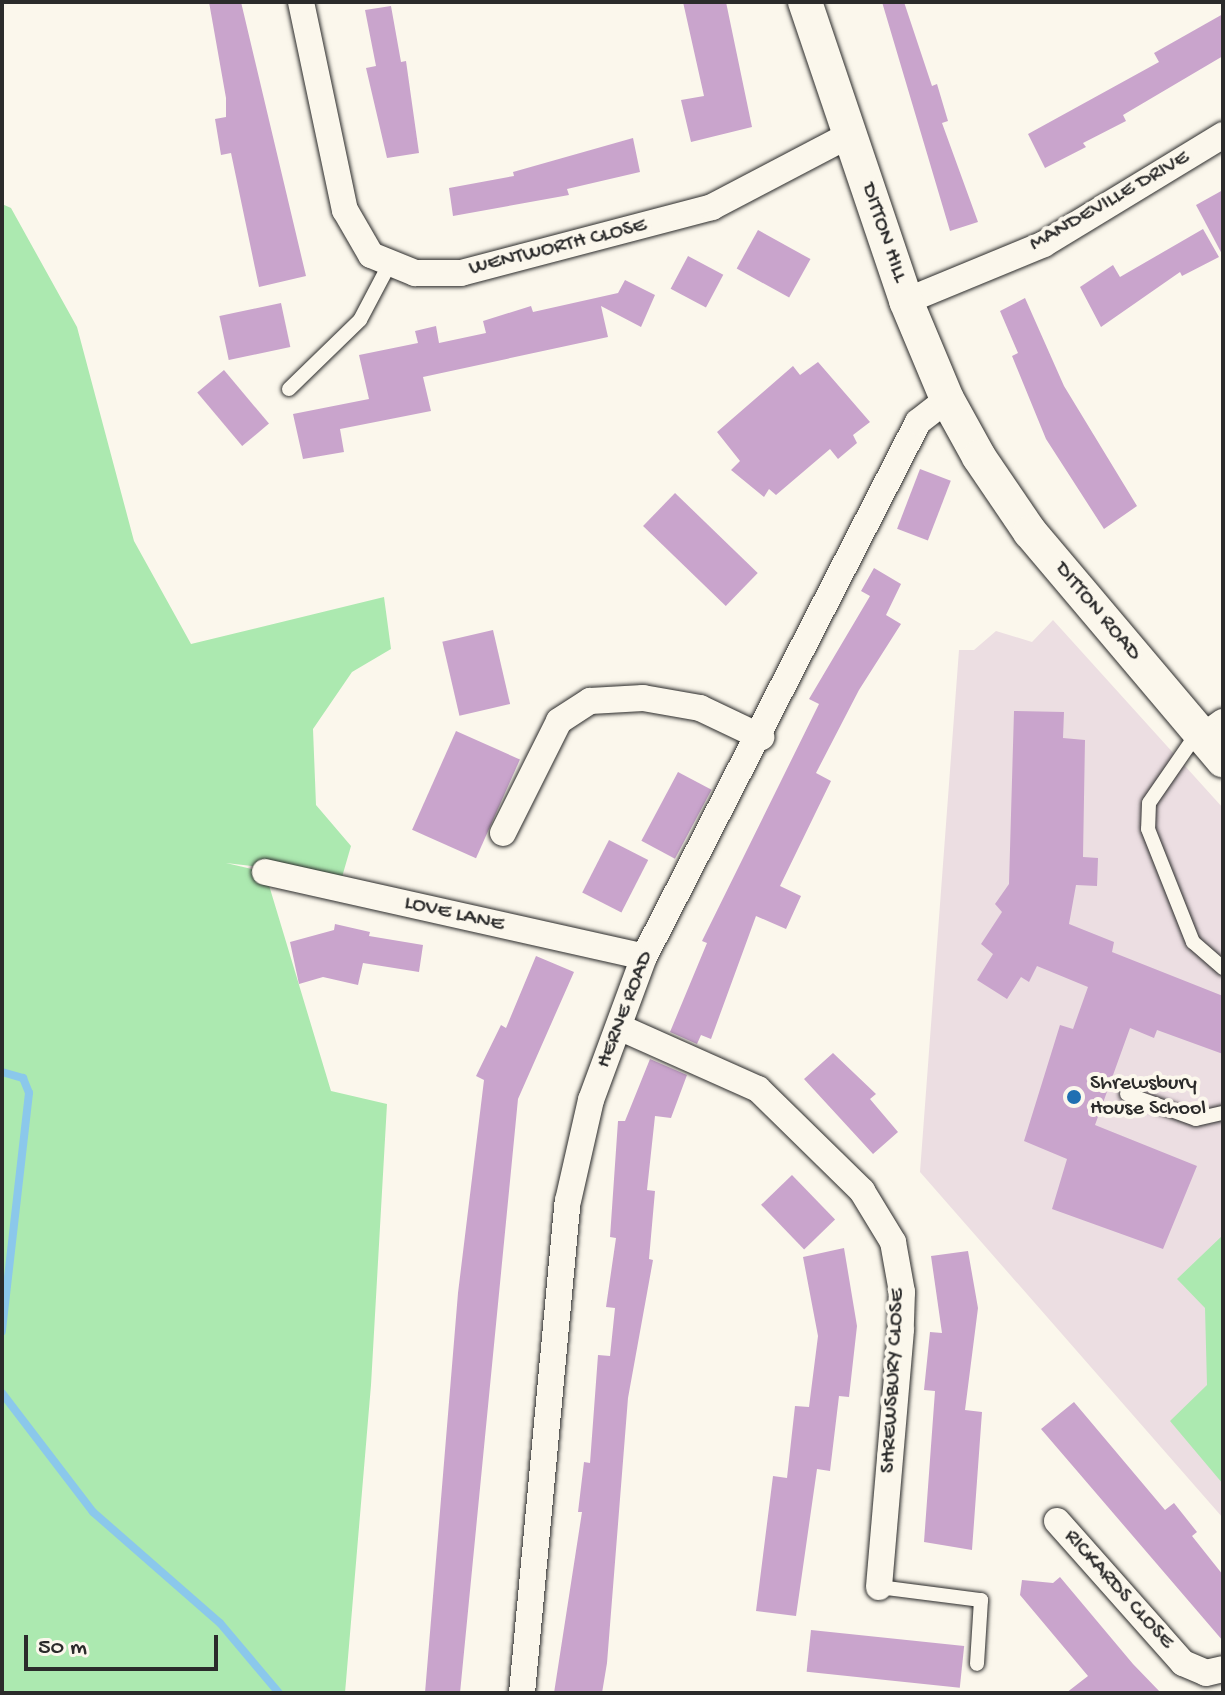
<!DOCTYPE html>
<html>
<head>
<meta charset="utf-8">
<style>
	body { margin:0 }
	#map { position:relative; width:1225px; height:1695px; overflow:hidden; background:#fbf7ec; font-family:"Gochi Hand",sans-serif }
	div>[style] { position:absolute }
	.built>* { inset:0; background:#ecdee2 }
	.green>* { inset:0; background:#ace9b0 }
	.stream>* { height:8px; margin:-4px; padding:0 4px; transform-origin:4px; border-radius:4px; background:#8bc8eb }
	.building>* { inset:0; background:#c9a4cc; transform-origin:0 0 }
	.roads { filter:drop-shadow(0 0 2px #2b2b2b) drop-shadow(0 0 2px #2b2b2b) }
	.service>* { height:14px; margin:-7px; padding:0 7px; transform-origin:7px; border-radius:7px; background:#fbf7ec }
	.minor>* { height:26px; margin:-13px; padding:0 13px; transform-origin:13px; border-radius:13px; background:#fbf7ec }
	.tertiary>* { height:34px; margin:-17px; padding:0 17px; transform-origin:17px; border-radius:17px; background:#fbf7ec }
	.dots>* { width:22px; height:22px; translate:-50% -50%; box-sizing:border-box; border:4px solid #fbf7ec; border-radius:50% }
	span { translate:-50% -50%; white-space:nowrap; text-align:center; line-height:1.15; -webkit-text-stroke:8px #fbf7ec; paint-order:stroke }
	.street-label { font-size:22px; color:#2b2b2b }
	.poi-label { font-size:22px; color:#2b2b2b }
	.left { translate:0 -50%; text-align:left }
	.frame { position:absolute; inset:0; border:4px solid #2b2b2b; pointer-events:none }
	.scale { position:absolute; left:24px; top:1635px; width:194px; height:36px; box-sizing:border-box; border:4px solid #2b2b2b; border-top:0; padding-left:10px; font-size:24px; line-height:28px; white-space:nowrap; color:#2b2b2b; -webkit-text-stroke:6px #fbf7ec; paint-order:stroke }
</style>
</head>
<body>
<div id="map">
	<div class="built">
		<div style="clip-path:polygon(1053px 620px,1223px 808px,1223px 1518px,920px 1172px,959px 650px,974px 650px,996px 631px,1032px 642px)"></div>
	</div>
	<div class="green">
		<div style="clip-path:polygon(2px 204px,11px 208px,77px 327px,134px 541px,191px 644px,384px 597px,391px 649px,352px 672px,313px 729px,316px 805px,351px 846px,342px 877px,226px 863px,265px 872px,331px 1091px,387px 1104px,371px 1385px,345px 1693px,2px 1693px)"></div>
		<div style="clip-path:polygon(1223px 1235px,1223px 1484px,1170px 1421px,1207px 1385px,1205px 1308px,1177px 1279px)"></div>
	</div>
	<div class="stream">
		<div style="left:2px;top:1072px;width:22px;rotate:16deg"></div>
		<div style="left:23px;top:1078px;width:16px;rotate:68deg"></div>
		<div style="left:29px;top:1093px;width:240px;rotate:96.5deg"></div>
		<div style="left:2px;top:1393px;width:150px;rotate:52.6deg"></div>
		<div style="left:93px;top:1512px;width:169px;rotate:41.2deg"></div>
		<div style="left:220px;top:1623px;width:92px;rotate:49.9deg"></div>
	</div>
	<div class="building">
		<div style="clip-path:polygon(209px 2px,241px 2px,306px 276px,259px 287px,231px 153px,221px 155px,215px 119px,226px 117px,226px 98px)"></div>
		<div style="clip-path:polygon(683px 2px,726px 2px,752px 127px,691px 142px,681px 100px,704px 96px)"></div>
		<div style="clip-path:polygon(882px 2px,904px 2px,932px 86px,937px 84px,948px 121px,942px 123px,978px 222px,950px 231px)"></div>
		<div style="clip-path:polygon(391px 6px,401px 62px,406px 61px,419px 153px,387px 158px,366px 68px,376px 66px,365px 10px)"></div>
		<div style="clip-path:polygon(1223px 14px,1223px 56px,1123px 115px,1126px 121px,1083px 143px,1086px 147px,1045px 168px,1028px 134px,1159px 62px,1154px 53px)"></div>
		<div style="clip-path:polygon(633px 138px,640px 172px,567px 189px,569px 195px,453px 216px,449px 188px,514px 176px,513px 172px)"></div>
		<div style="clip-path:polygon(1223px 190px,1223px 256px,1196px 205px)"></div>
		<div style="clip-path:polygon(1203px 229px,1219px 257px,1182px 276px,1180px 272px,1101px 327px,1080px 287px,1113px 265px,1120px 277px)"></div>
		<div style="left:758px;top:230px;width:60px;height:44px;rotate:29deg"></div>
		<div style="left:688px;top:256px;width:40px;height:37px;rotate:28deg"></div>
		<div style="clip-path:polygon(625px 280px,655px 295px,641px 327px,601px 306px,608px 337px,423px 377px,431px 411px,340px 429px,344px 452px,303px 459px,293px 414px,369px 399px,359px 355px,418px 343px,415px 331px,436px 326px,439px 343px,486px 333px,483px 321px,531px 306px,533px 312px,618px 293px)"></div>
		<div style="clip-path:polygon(1025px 298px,1064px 386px,1137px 506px,1104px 529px,1046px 439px,1012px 356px,1018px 353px,1000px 311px)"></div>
		<div style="left:281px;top:303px;width:45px;height:63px;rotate:78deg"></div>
		<div style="clip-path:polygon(818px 362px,870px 422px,853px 435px,857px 443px,838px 459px,830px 449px,776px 495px,769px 489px,764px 497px,731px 470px,740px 461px,717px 432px,793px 366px,800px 375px)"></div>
		<div style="left:224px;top:370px;width:70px;height:35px;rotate:50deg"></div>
		<div style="left:920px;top:469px;width:33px;height:64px;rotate:21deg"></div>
		<div style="left:675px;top:493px;width:115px;height:46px;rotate:44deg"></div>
		<div style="clip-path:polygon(874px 568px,901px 584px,886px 615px,901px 624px,859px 690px,816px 773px,831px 781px,780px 886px,801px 896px,786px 929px,756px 916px,711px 1039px,701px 1035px,697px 1044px,670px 1032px,707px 943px,702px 941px,819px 704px,809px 699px,870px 596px,861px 591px)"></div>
		<div style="left:493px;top:630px;width:76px;height:52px;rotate:77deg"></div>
		<div style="clip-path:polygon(1014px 711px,1064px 712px,1063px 738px,1085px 740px,1083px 857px,1098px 858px,1097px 886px,1076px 885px,1069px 924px,1114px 942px,1112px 952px,1223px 996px,1223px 1054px,1157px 1030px,1154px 1038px,1130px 1028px,1095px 1125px,1197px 1166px,1163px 1249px,1052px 1209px,1067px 1159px,1024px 1141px,1060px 1025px,1073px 1029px,1088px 987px,1037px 966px,1029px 982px,1021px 977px,1007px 999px,977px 980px,993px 954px,981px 944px,1002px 912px,995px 904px,1009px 884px)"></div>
		<div style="left:456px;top:731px;width:70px;height:108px;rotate:24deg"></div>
		<div style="left:678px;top:772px;width:38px;height:78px;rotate:28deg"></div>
		<div style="left:609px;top:840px;width:44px;height:59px;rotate:27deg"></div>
		<div style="clip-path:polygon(335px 924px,370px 932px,369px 936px,423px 945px,419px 972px,363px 963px,358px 985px,323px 977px,299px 984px,290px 942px,334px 930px)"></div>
		<div style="clip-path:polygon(536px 956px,574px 972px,518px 1099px,460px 1693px,425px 1693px,458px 1293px,484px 1080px,476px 1076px,501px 1025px,506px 1028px)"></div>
		<div style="clip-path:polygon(833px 1053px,876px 1094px,870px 1099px,898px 1132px,873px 1154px,804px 1079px)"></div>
		<div style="clip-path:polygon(650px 1059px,687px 1075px,671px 1118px,655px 1116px,647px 1190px,655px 1191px,649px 1259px,653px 1260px,628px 1398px,607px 1663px,602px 1693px,554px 1693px,582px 1512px,578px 1512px,584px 1462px,590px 1463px,598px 1355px,610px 1356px,615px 1308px,606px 1307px,616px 1238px,610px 1237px,618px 1121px,625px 1121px)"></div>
		<div style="left:792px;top:1175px;width:62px;height:43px;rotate:46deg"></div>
		<div style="clip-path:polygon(844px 1248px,857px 1326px,849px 1397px,839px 1396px,830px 1471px,817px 1469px,796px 1616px,756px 1611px,773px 1476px,787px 1478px,795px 1406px,809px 1407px,818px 1336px,803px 1257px)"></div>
		<div style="clip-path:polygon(968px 1251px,978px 1308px,965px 1410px,982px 1412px,972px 1550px,924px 1542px,935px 1391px,924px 1390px,930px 1332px,942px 1333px,931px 1256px)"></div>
		<div style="clip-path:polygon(1074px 1402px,1165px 1510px,1174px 1503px,1197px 1532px,1192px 1536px,1223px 1575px,1223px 1641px,1041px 1429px)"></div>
		<div style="clip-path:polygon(1060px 1577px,1133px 1664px,1161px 1693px,1066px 1693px,1088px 1676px,1020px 1595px,1022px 1580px,1053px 1583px)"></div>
		<div style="left:811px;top:1630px;width:154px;height:42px;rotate:6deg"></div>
	</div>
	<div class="roads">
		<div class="service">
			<div style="left:289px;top:389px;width:99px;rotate:-44.2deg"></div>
			<div style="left:360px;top:320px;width:64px;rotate:-62.2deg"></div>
			<div style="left:1198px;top:732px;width:86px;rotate:124.6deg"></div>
			<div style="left:1149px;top:803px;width:26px;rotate:92deg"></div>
			<div style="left:1148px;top:829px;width:122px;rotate:68.3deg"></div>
			<div style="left:1193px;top:942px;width:40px;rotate:41deg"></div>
			<div style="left:1127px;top:1094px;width:73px;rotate:19.9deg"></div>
			<div style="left:1196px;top:1119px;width:28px;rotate:-13deg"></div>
			<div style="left:879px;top:1587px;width:103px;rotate:7.3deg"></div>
			<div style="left:981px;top:1600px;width:64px;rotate:93.6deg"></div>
		</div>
		<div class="minor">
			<div style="left:301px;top:2px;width:213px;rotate:78.1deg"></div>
			<div style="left:345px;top:210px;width:52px;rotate:60deg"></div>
			<div style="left:371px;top:255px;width:48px;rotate:22.2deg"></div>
			<div style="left:415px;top:273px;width:46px"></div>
			<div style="left:461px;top:273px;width:260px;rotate:-14.7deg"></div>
			<div style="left:712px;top:207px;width:155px;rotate:-27.7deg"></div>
			<div style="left:906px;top:301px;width:149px;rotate:-22.4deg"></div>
			<div style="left:1044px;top:244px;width:210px;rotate:-31.3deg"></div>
			<div style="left:1202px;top:737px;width:26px;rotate:-36deg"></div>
			<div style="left:503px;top:833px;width:125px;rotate:-63.4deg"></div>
			<div style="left:559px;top:721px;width:37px;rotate:-33deg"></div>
			<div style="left:590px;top:701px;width:53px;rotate:-3.2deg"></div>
			<div style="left:643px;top:698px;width:58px;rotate:10deg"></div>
			<div style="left:700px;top:708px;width:68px;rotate:25.4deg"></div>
			<div style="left:265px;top:872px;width:388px;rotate:12.6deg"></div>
			<div style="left:621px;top:1028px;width:150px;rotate:24deg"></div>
			<div style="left:758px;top:1089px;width:146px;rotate:44.4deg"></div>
			<div style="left:862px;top:1191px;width:60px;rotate:58.7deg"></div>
			<div style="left:893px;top:1242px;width:51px;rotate:79.8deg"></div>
			<div style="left:902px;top:1292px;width:38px;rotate:92deg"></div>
			<div style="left:901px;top:1330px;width:258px;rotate:94.9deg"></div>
			<div style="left:1057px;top:1521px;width:190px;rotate:48.4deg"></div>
			<div style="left:1183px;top:1663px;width:25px;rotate:23deg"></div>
			<div style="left:1206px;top:1673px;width:17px;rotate:-13deg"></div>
			<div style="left:522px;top:1693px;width:494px;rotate:-84.7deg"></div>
			<div style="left:568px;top:1201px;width:104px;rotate:-77.2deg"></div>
			<div style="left:591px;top:1100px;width:153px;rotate:-69.7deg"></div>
			<div style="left:644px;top:957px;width:601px;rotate:-62.88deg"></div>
			<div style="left:918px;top:422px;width:37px;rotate:-38deg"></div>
		</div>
		<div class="tertiary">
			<div style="left:805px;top:2px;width:316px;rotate:71.3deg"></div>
			<div style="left:906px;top:301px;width:106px;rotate:67.3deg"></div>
			<div style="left:947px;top:399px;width:66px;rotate:61.1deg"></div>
			<div style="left:979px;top:457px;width:91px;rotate:55.8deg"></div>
			<div style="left:1030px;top:532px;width:299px;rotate:49.8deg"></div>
		</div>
	</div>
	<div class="dots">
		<div style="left:1074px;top:1097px;background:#1f6fb2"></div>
	</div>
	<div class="street-label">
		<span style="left:1110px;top:202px;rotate:-30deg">MANDEVILLE DRIVE</span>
		<span style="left:883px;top:233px;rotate:71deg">DITTON HILL</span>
		<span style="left:558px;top:248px;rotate:-14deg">WENTWORTH CLOSE</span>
		<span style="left:1097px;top:612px;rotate:50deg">DITTON ROAD</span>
		<span style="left:454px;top:915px;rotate:13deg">LOVE LANE</span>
		<span style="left:626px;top:1010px;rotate:-69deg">HERNE ROAD</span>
		<span style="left:894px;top:1381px;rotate:-87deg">SHREWSBURY CLOSE</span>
		<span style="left:1118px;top:1590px;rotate:48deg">RICKARDS CLOSE</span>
	</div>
	<div class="poi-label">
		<span class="left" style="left:1090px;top:1097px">Shrewsbury<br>House School</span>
	</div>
	<div class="frame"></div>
	<div class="scale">50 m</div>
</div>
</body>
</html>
